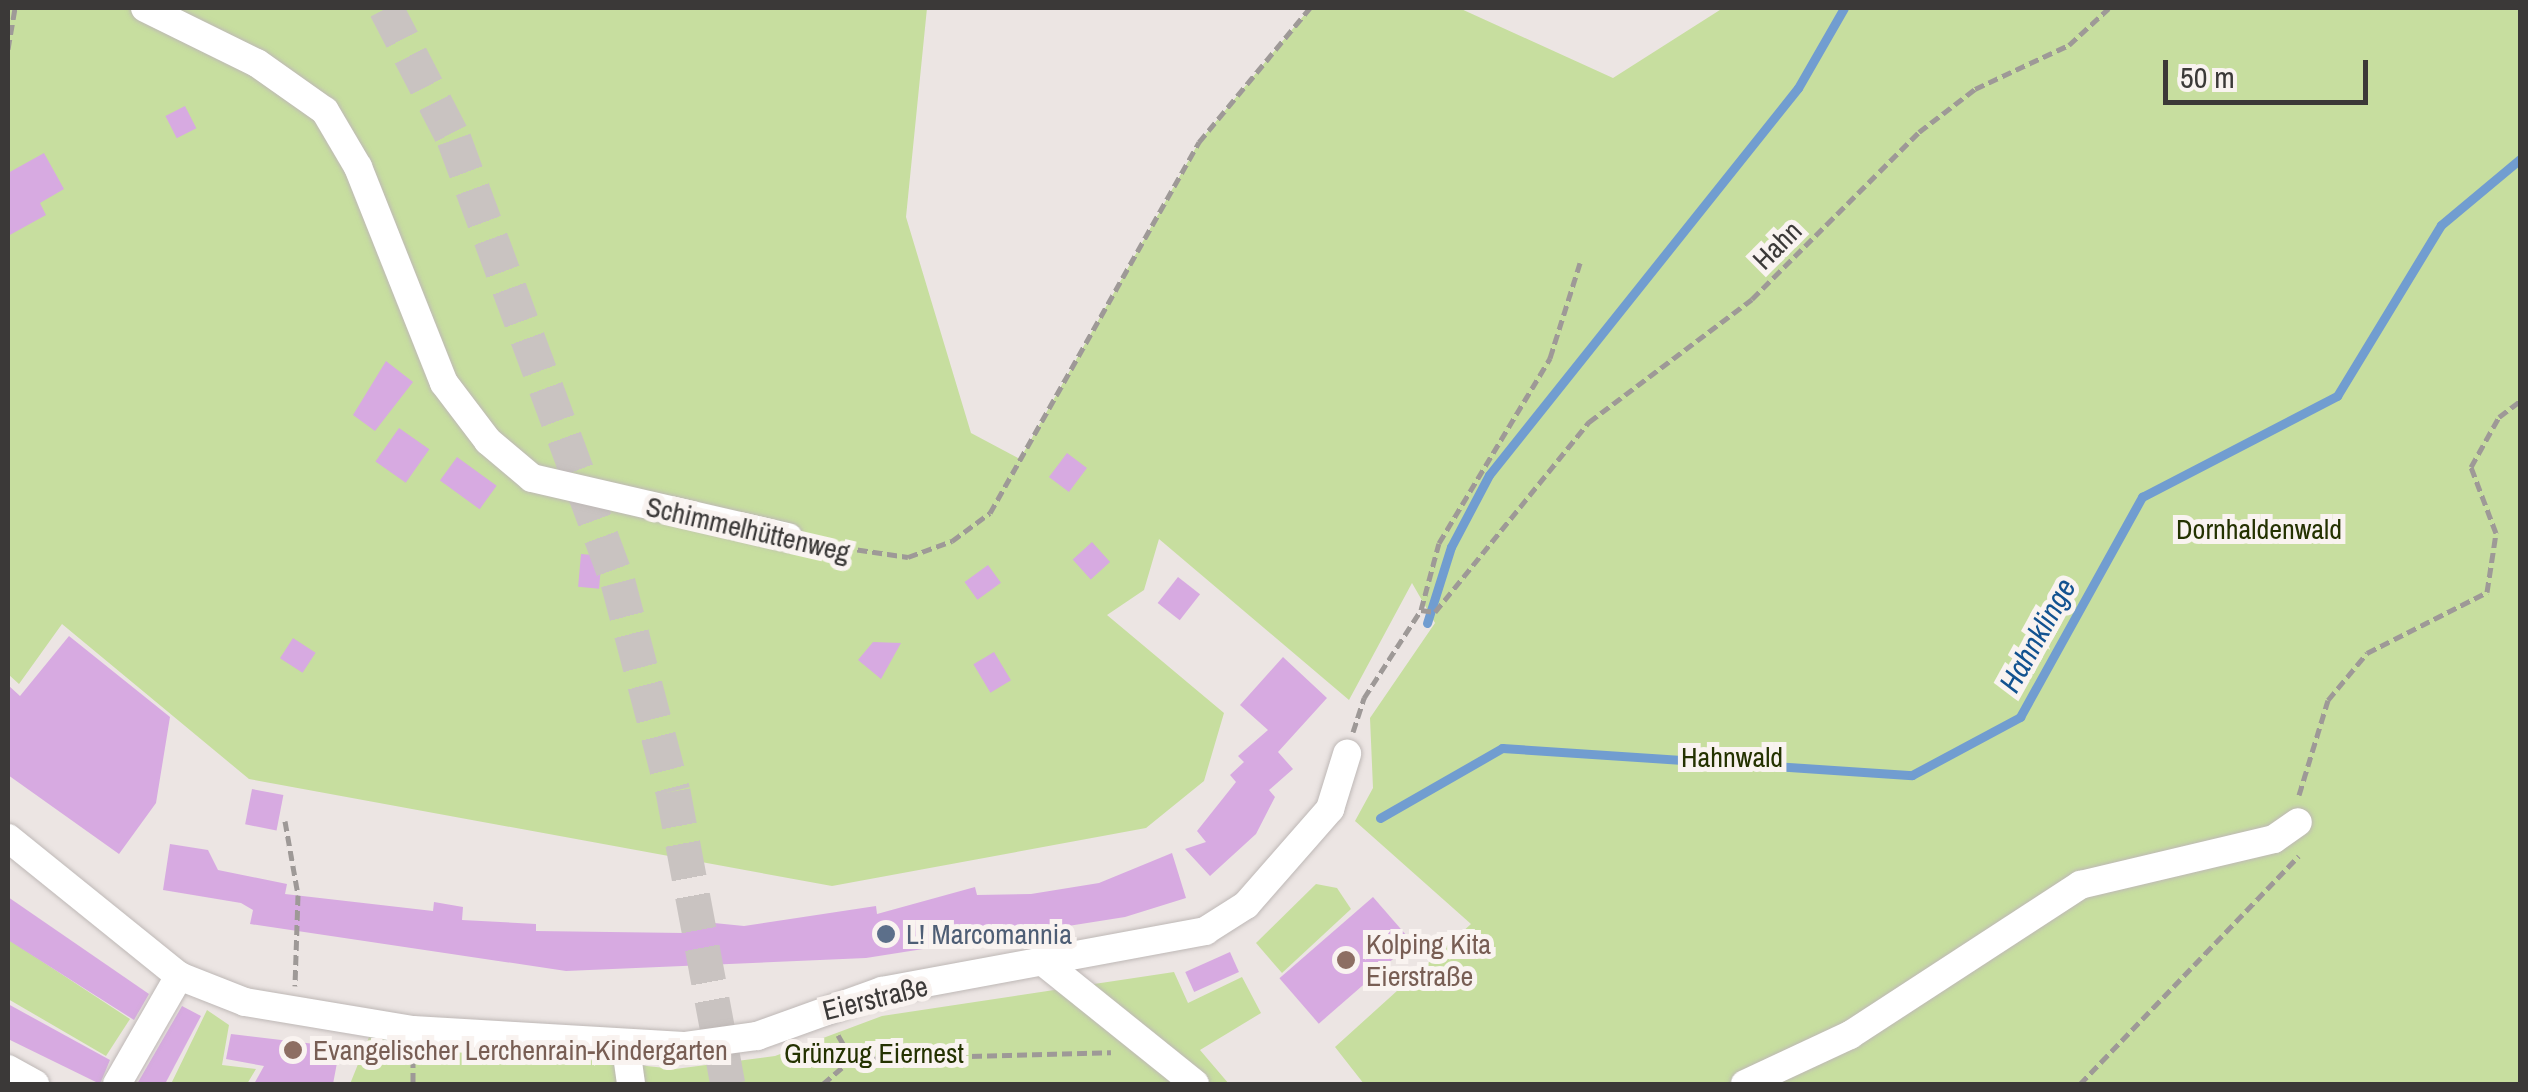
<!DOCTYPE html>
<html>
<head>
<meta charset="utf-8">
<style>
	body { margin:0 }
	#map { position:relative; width:2528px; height:1092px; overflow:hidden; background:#ece5e3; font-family:"Archivo Narrow",sans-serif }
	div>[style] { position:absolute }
	.green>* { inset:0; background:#c7de9f }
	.stream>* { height:9px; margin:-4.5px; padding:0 4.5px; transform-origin:4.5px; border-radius:4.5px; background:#719dd0 }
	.building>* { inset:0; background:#d7aae1; transform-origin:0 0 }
	.major-tunnel>* { height:35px; margin-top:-17.5px; transform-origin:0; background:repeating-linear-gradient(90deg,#c9c3c1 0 35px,transparent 0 53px) }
	.path>* { height:5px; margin-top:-2.5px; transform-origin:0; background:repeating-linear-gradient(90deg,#9e9997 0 10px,transparent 0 15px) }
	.roads { filter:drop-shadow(0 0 2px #beb8b6) drop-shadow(0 0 2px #beb8b6) }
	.minor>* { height:28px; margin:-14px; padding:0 14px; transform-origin:14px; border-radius:14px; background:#fff }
	.dots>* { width:28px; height:28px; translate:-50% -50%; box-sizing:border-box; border:5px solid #f9f3f0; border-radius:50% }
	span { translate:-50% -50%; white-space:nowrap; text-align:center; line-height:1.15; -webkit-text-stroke:10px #f9f3f0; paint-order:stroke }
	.street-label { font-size:28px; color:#3b3938 }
	.park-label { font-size:28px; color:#243201 }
	.service-label { font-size:28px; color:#4e5e75 }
	.left { translate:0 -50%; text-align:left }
	.education-label { font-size:28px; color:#785e54 }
	.water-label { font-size:30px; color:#125290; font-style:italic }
	.frame { position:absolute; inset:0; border:10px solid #3b3938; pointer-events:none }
	.scale { position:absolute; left:2163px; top:60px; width:205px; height:45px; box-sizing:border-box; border:5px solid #3b3938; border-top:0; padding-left:12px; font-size:30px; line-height:35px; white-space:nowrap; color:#3b3938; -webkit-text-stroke:8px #f9f3f0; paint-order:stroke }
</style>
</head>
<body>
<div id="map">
	<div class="green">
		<div style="clip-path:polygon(8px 8px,927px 8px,906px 217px,971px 433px,1020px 459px,1199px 142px,1310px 8px,1459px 8px,1613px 78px,1723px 8px,2520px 8px,2520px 1084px,1364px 1084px,1335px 1047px,1471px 924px,1355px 821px,1373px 788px,1370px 718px,1435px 623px,1412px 583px,1349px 700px,1159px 539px,1144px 590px,1107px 615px,1224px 713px,1204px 781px,1146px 828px,832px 886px,249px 779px,62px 624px,19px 684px,8px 674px)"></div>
		<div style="clip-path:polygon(1316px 884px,1337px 888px,1351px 909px,1282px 973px,1256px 943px)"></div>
		<div style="clip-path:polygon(8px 939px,130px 1019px,106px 1056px,8px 999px)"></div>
		<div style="clip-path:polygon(1174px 972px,1188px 1003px,1242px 977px,1261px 1013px,1200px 1050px,1229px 1084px,350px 1084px,369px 1037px,675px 1069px,775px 1056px,882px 1016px)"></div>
		<div style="clip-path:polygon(207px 1010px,229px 1025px,222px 1065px,256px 1069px,247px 1084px,171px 1084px)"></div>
	</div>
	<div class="stream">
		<div style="left:1427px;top:623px;width:80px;rotate:-72.5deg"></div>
		<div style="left:1451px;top:547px;width:81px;rotate:-62.2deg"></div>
		<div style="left:1489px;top:475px;width:495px;rotate:-51.4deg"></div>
		<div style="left:1798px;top:88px;width:92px;rotate:-60.1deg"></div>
		<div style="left:1380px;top:818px;width:141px;rotate:-29.8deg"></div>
		<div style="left:1502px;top:748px;width:411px;rotate:3.8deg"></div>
		<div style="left:1912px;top:775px;width:123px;rotate:-28.2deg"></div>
		<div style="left:2020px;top:717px;width:252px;rotate:-61deg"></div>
		<div style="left:2142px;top:497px;width:220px;rotate:-27.4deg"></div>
		<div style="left:2337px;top:396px;width:200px;rotate:-58.7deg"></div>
		<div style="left:2441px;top:225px;width:103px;rotate:-39.9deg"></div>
	</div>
	<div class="building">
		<div style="left:185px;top:106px;width:25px;height:22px;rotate:63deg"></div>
		<div style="clip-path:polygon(44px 153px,64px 189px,40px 203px,46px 215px,8px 236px,8px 173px)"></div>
		<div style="clip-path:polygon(386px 361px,413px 382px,375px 431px,353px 415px)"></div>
		<div style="left:399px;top:428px;width:37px;height:41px;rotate:35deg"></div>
		<div style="left:1067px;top:453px;width:25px;height:30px;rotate:37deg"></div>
		<div style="left:457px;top:457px;width:49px;height:29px;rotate:36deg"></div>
		<div style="left:1092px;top:542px;width:27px;height:26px;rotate:48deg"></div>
		<div style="left:581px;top:554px;width:21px;height:33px;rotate:5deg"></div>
		<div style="left:988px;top:565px;width:22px;height:29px;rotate:54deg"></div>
		<div style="left:1178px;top:577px;width:28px;height:33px;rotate:38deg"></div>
		<div style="clip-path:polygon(69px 636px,170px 717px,156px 803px,119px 854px,8px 775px,8px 685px,20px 696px)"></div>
		<div style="left:293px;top:638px;width:27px;height:24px;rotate:33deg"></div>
		<div style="clip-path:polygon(873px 642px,901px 643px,881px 679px,858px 660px)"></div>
		<div style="left:994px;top:652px;width:33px;height:24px;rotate:59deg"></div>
		<div style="clip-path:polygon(1283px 657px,1327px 698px,1278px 752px,1293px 769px,1269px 790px,1275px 797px,1256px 834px,1210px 876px,1185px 849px,1206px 842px,1197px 831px,1236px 782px,1230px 775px,1244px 762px,1238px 756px,1268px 730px,1240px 705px)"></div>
		<div style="left:252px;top:789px;width:32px;height:36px;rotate:11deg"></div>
		<div style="clip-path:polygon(170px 844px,208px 850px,218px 870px,287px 884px,285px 894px,433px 911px,434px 902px,463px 907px,462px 920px,536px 924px,536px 931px,684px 933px,684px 920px,744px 926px,876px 906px,877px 914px,975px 887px,977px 895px,1031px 894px,1099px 883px,1172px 853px,1186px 898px,1125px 917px,866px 958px,566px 971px,250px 924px,253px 910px,241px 903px,163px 890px)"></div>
		<div style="clip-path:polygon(8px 897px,149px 994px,134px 1020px,8px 940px)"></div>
		<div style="left:1373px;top:897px;width:60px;height:124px;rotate:49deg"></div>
		<div style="left:1230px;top:952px;width:22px;height:49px;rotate:66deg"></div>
		<div style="clip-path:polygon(8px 1004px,110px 1060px,100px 1084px,8px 1039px)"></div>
		<div style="clip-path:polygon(182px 1006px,201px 1016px,165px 1084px,137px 1084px)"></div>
		<div style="clip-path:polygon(231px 1034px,340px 1047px,333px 1084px,254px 1084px,264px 1066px,226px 1059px)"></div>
	</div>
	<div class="major-tunnel">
		<div style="left:386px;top:8px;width:148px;rotate:62.6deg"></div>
		<div style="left:454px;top:139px;width:472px;rotate:69.7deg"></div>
		<div style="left:618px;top:582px;width:216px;rotate:75.3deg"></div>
		<div style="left:673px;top:791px;width:298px;rotate:79.4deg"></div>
	</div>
	<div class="path">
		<div style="left:8px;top:49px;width:42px;rotate:-80.3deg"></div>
		<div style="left:813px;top:543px;width:96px;rotate:8.4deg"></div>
		<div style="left:908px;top:557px;width:47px;rotate:-20deg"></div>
		<div style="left:952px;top:541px;width:47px;rotate:-36.4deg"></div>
		<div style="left:990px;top:513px;width:426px;rotate:-60.6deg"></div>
		<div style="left:1199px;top:142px;width:174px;rotate:-50.4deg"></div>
		<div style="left:1421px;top:610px;width:69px;rotate:-75deg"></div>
		<div style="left:1439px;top:543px;width:216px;rotate:-59deg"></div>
		<div style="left:1550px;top:358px;width:100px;rotate:-72.5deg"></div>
		<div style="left:1353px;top:732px;width:36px;rotate:-72deg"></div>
		<div style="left:1364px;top:698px;width:105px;rotate:-57.1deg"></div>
		<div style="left:1421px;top:610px;width:14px;rotate:8deg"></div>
		<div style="left:1435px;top:612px;width:245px;rotate:-51deg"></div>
		<div style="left:1589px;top:422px;width:204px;rotate:-37deg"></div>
		<div style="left:1752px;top:299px;width:236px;rotate:-45deg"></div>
		<div style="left:1919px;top:132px;width:71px;rotate:-37.5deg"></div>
		<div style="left:1975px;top:89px;width:104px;rotate:-25.1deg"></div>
		<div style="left:2069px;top:45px;width:54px;rotate:-42.8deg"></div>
		<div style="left:2299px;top:795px;width:99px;rotate:-73deg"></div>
		<div style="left:2328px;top:700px;width:61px;rotate:-50.3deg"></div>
		<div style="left:2367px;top:653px;width:135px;rotate:-26.9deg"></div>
		<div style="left:2487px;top:592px;width:60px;rotate:-81.3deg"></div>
		<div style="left:2496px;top:533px;width:71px;rotate:-110.7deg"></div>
		<div style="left:2471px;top:467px;width:57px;rotate:-60.8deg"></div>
		<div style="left:2499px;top:417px;width:26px;rotate:-37deg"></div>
		<div style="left:285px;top:821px;width:75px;rotate:80deg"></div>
		<div style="left:298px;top:895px;width:91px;rotate:91.9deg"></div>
		<div style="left:838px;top:1035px;width:28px;rotate:60deg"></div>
		<div style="left:413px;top:1058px;width:26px;rotate:90deg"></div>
		<div style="left:823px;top:1084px;width:38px;rotate:-41deg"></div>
		<div style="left:852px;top:1059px;width:259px;rotate:-1.5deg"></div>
		<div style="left:2080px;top:1084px;width:316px;rotate:-46.2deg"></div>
	</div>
	<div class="roads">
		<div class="minor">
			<div style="left:145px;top:8px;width:125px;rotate:26.2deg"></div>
			<div style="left:257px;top:63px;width:83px;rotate:35.2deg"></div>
			<div style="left:325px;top:111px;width:65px;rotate:59.5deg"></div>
			<div style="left:358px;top:167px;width:232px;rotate:68.3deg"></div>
			<div style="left:444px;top:383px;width:73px;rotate:52.8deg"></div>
			<div style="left:488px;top:441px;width:57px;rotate:40.1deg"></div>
			<div style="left:532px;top:478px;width:263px;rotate:13deg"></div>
			<div style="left:8px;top:838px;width:220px;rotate:38.9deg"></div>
			<div style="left:179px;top:976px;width:71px;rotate:21.5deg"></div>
			<div style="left:245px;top:1002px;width:170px;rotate:9.5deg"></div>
			<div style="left:413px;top:1030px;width:271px;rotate:3.4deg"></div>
			<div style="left:684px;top:1046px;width:74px;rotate:-7.8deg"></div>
			<div style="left:757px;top:1036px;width:133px;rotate:-19.8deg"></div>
			<div style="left:882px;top:991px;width:329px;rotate:-10.5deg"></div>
			<div style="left:1205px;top:931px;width:49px;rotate:-32.4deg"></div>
			<div style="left:1246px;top:905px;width:128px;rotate:-48.8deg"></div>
			<div style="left:1330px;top:809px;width:58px;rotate:-72.8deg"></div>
			<div style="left:1046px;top:964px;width:191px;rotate:38.8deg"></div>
			<div style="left:626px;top:1048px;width:36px;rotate:82deg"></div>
			<div style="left:8px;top:1069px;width:31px;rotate:29deg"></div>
			<div style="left:117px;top:1084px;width:125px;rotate:-60.1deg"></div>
			<div style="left:1745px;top:1084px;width:116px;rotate:-25deg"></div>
			<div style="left:1850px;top:1035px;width:275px;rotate:-33.1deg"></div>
			<div style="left:2080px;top:885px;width:199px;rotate:-13.3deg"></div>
			<div style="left:2274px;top:839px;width:29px;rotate:-35deg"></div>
		</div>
	</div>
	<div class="dots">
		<div style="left:886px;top:934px;background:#5c6f8a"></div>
		<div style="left:1346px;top:960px;background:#8d6e63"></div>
		<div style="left:293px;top:1050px;background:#8d6e63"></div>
	</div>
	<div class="street-label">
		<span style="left:1777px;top:245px;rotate:-45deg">Hahn</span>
		<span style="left:748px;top:529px;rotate:13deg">Schimmelhüttenweg</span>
		<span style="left:875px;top:998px;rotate:-14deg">Eierstraße</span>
	</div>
	<div class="park-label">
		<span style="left:2259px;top:529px">Dornhaldenwald</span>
		<span style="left:1732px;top:757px">Hahnwald</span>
		<span style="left:874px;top:1053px">Grünzug Eiernest</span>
	</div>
	<div class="service-label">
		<span class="left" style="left:906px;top:934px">L! Marcomannia</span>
	</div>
	<div class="education-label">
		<span class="left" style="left:1366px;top:960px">Kolping Kita<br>Eierstraße</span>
		<span class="left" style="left:313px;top:1050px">Evangelischer Lerchenrain-Kindergarten</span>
	</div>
	<div class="water-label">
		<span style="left:2037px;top:635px;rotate:-61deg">Hahnklinge</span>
	</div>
	<div class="frame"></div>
	<div class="scale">50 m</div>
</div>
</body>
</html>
